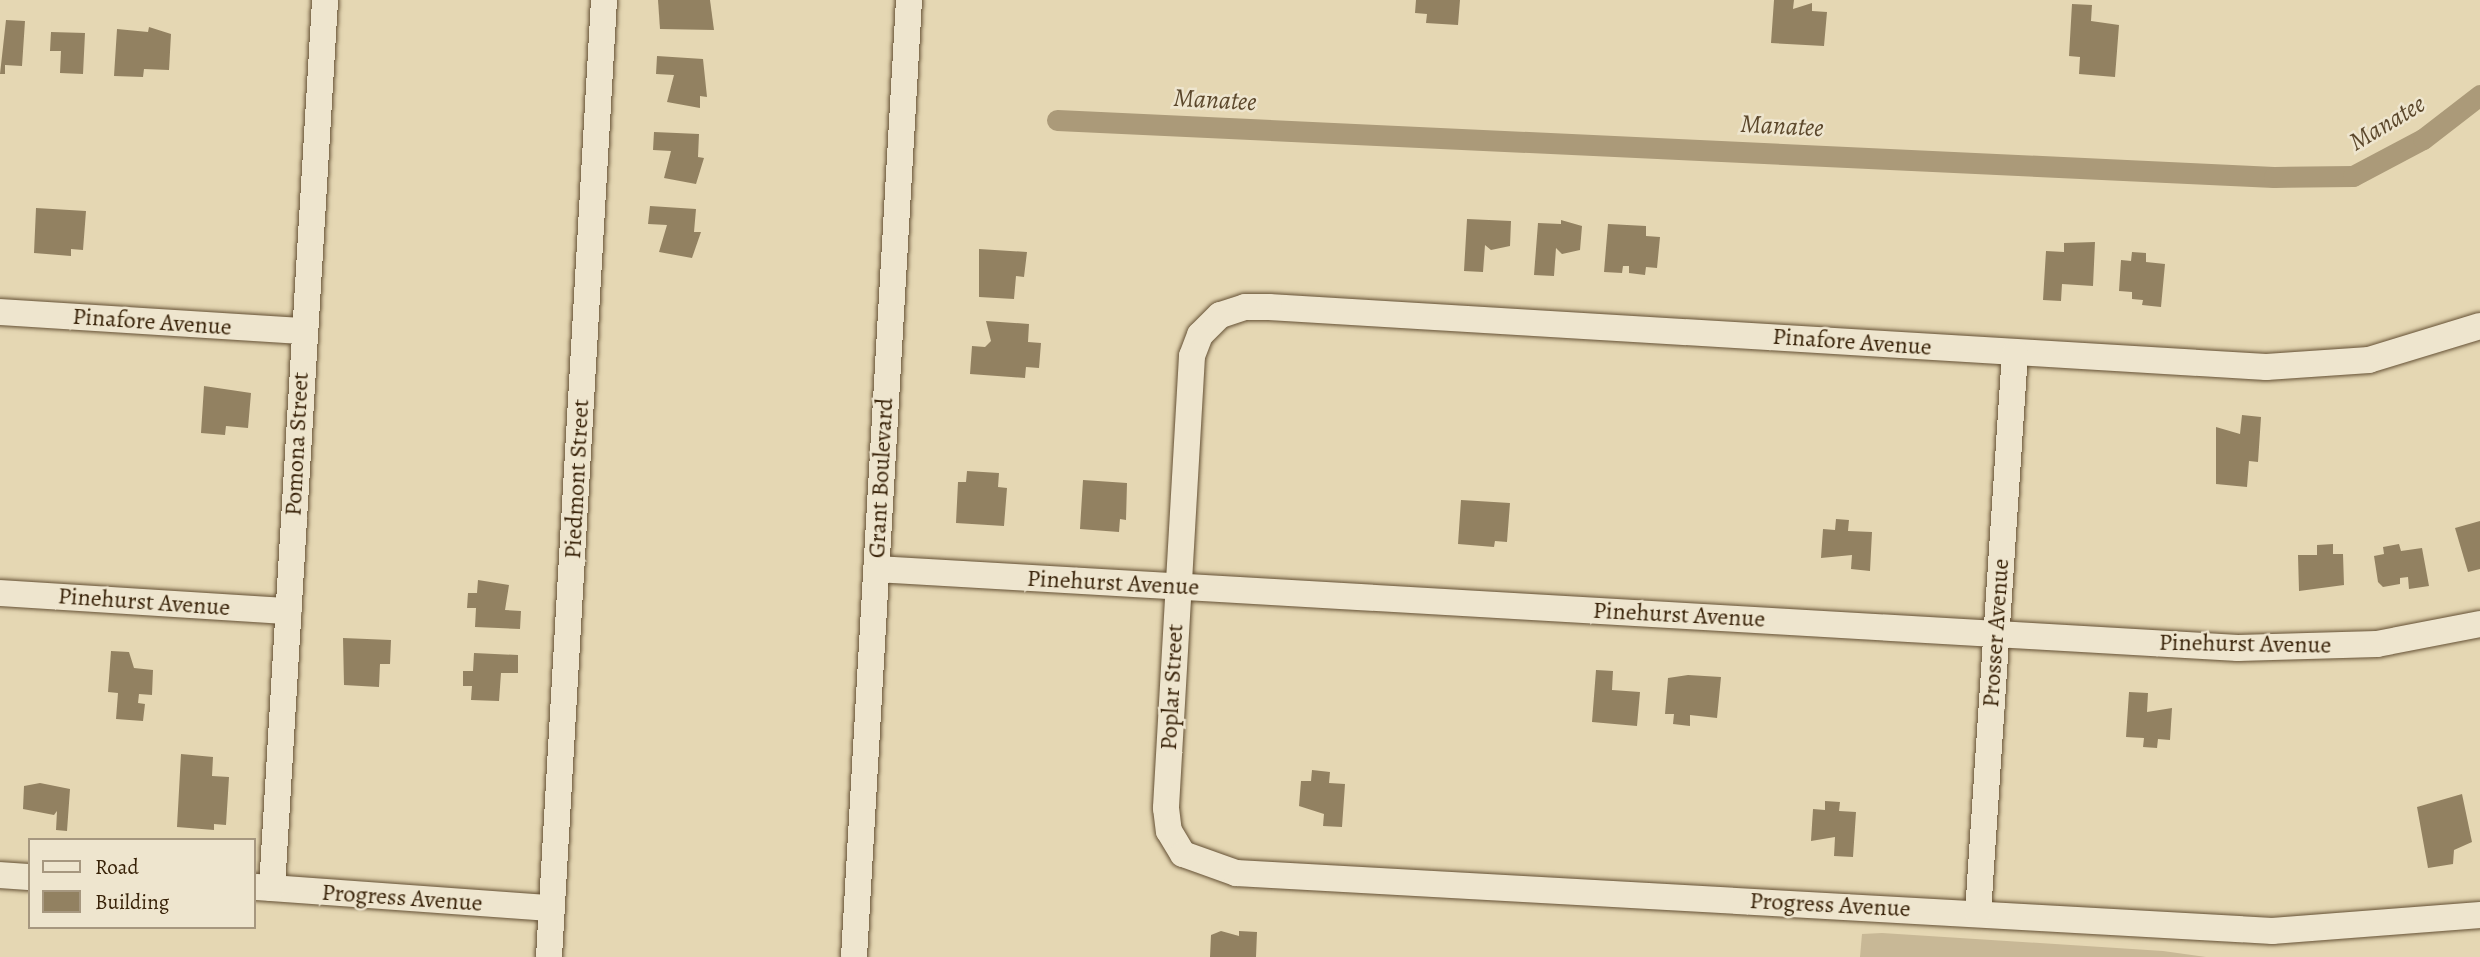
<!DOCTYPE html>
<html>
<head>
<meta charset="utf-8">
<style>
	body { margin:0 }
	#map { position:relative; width:2480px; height:957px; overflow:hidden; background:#e5d7b3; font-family:Alegreya,serif }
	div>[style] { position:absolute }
	.green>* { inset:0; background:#c8b896 }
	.canal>* { height:21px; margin:-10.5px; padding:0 10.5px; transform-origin:10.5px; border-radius:10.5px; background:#ab9a79 }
	.building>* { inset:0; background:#928161 }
	.roads { filter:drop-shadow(0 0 2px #645034) drop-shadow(0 0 2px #645034) }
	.minor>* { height:26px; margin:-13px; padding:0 13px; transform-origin:13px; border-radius:13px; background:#eee5ce }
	span { translate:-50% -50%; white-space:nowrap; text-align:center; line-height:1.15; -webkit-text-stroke:5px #eee5ce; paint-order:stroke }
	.street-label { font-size:24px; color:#392309 }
	.water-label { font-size:26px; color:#5b472b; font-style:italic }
	.legend { position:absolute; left:28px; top:838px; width:228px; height:91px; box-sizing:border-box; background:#eee5ce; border:2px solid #a6977f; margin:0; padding:9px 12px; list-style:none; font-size:21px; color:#392309 }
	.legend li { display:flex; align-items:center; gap:14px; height:35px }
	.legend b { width:35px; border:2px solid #a6977f }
</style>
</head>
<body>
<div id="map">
	<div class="green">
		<div style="clip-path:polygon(1882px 933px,2163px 951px,2206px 957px,1860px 957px,1862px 934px)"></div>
	</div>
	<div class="canal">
		<div style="left:1057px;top:120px;width:1218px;rotate:2.68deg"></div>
		<div style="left:2274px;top:177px;width:79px;rotate:-0.7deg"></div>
		<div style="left:2353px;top:176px;width:79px;rotate:-27.9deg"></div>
		<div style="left:2423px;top:139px;width:72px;rotate:-37.7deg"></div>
	</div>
	<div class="building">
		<div style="clip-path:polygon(658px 0,710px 0,714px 30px,660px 29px)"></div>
		<div style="clip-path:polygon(1416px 0,1460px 0,1458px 25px,1426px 23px,1427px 14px,1415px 13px)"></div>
		<div style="clip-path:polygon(1774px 0,1794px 0,1793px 9px,1812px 3px,1812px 11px,1827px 12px,1824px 46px,1771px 43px)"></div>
		<div style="clip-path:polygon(2072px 4px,2092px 5px,2091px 21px,2119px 25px,2115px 77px,2079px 74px,2080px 57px,2069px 56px)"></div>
		<div style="clip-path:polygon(6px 20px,25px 21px,22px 66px,5px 65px,5px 74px,0 74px)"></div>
		<div style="clip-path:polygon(149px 27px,171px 34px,169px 70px,144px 69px,143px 77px,114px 76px,117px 29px,148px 32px)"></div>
		<div style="clip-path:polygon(51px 32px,85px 33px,83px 74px,60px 73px,61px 51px,50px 51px)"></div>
		<div style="clip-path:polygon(657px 56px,703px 59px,707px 97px,700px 96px,700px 108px,667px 102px,674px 75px,656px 74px)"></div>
		<div style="clip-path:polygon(654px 132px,699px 134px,698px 157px,704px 158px,696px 184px,664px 178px,671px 151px,653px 150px)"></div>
		<div style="clip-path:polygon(650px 206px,696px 209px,694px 232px,701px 232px,692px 258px,659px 252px,667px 225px,648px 224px)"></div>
		<div style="clip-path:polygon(36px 208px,86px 211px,83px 250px,71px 249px,71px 256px,34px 253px)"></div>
		<div style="clip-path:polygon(1467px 219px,1511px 221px,1510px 246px,1491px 250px,1485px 245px,1483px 272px,1464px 271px)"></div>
		<div style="clip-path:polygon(1561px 220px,1582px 226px,1580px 250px,1562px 254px,1556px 248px,1554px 276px,1534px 275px,1538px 223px,1561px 224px)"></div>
		<div style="clip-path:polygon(1608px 224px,1646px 226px,1646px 236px,1660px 237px,1657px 268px,1646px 267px,1645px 275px,1629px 273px,1629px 266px,1623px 266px,1622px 273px,1604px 272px)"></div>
		<div style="clip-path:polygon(2095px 242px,2093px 286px,2062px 284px,2061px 301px,2043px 300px,2046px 251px,2064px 252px,2064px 243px)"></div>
		<div style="clip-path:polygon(979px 249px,1027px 252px,1024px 277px,1016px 276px,1014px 299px,979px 297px)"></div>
		<div style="clip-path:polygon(2132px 252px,2146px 253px,2146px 262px,2165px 264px,2161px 307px,2142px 305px,2143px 300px,2132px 299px,2132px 292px,2119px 291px,2121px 260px,2131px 261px)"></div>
		<div style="clip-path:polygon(986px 321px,1029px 324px,1028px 342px,1041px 343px,1039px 368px,1026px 367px,1025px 378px,970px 374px,972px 346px,985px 347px,991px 341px)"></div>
		<div style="clip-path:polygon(204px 386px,251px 393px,248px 428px,226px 426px,225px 435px,201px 433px)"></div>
		<div style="clip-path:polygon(2242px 415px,2261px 417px,2258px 462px,2249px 461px,2247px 487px,2216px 484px,2216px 427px,2240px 434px)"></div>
		<div style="clip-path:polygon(967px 471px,999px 473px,998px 487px,1007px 488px,1004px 526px,956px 523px,958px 482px,966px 482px)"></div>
		<div style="clip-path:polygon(1083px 480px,1127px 483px,1126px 520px,1120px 519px,1119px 532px,1080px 529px)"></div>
		<div style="clip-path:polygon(1461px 500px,1510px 503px,1507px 542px,1495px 541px,1494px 547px,1458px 544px)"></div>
		<div style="clip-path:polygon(1836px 519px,1849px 520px,1848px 531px,1872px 532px,1870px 571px,1851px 569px,1852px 555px,1821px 558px,1823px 529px,1835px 530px)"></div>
		<div style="clip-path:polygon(2480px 521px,2480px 569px,2468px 572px,2455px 528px)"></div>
		<div style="clip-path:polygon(2333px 544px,2333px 554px,2343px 554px,2344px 585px,2299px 591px,2298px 555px,2317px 555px,2317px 545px)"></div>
		<div style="clip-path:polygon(2399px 544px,2401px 551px,2422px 548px,2429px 586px,2409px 589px,2408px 577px,2400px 578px,2400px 584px,2383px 587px,2378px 582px,2374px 556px,2384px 554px,2383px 547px)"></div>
		<div style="clip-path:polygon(478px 580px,509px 585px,505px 610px,521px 611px,520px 629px,475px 627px,476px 608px,467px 608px,468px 593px,477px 593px)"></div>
		<div style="clip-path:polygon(343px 638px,391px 640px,390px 664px,380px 664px,379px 687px,344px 685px)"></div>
		<div style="clip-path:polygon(111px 651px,129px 652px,134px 668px,153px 670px,152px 695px,139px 694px,138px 703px,145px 704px,143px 721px,116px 719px,118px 693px,108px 692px)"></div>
		<div style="clip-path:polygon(474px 653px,518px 655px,518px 673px,501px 673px,499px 701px,471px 700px,472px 686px,463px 686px,463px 671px,473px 671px)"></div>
		<div style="clip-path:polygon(1596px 670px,1613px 671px,1612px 690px,1640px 692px,1637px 726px,1592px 722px)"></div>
		<div style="clip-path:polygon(1688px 675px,1721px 677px,1717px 718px,1690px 715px,1690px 726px,1673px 724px,1674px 714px,1665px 714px,1668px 678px)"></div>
		<div style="clip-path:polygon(2129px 692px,2148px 693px,2147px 712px,2172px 708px,2170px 740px,2158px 739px,2157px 748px,2143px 747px,2144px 738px,2126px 737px)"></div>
		<div style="clip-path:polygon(181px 754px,213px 757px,212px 776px,229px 777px,226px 825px,214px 824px,214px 830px,177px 827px)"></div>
		<div style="clip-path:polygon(1312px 770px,1330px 772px,1329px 783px,1345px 784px,1342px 827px,1323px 826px,1324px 814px,1299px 806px,1301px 781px,1311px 781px)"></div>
		<div style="clip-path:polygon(40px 783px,70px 789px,67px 831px,56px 830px,57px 811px,54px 815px,23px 809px,24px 786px)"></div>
		<div style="clip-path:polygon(2462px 794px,2472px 842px,2454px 850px,2453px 864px,2428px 868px,2417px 807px)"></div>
		<div style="clip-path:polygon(1825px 801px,1840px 802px,1839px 811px,1856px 812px,1853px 857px,1834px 856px,1835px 837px,1811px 841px,1813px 809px,1825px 810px)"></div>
		<div style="clip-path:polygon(1221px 931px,1239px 936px,1239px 931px,1257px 932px,1256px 957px,1210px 957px,1211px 935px)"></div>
	</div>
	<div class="roads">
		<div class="minor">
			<div style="left:0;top:312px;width:305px;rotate:3.6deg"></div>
			<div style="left:2480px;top:326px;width:116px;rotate:163deg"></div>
			<div style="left:2369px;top:360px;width:103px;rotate:176.1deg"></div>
			<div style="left:2266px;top:367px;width:999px;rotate:-176.56deg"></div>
			<div style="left:1269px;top:307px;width:24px;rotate:180deg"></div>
			<div style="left:1245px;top:307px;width:26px;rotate:162deg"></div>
			<div style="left:1220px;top:315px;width:28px;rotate:135deg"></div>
			<div style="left:1200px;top:335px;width:22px;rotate:111deg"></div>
			<div style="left:1192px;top:356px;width:453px;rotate:93.3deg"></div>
			<div style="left:1166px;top:808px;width:23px;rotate:83deg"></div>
			<div style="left:1169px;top:831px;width:27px;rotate:59deg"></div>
			<div style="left:1183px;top:854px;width:56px;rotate:19.7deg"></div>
			<div style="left:1236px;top:873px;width:1038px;rotate:3.2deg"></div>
			<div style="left:2272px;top:931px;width:209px;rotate:-4.4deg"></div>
			<div style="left:876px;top:569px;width:1364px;rotate:3.32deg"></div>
			<div style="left:2238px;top:648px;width:139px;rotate:-1.6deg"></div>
			<div style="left:2377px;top:644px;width:105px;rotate:-11deg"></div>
			<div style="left:0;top:593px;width:289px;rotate:3.6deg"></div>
			<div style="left:0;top:875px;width:30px;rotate:4deg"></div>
			<div style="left:256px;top:887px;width:296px;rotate:4.1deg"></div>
			<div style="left:272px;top:888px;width:890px;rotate:-86.58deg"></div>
			<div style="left:1978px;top:913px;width:561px;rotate:-86.22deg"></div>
			<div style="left:549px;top:957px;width:959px;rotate:-86.71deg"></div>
			<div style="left:854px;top:957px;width:959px;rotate:-86.71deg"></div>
		</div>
	</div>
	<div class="street-label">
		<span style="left:152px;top:322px;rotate:4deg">Pinafore Avenue</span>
		<span style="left:1852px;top:342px;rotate:4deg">Pinafore Avenue</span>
		<span style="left:297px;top:444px;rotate:-87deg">Pomona Street</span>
		<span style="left:881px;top:478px;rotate:-87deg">Grant Boulevard</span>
		<span style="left:577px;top:479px;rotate:-87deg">Piedmont Street</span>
		<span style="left:1113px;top:583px;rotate:3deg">Pinehurst Avenue</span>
		<span style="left:144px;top:602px;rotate:4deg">Pinehurst Avenue</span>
		<span style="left:1679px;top:615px;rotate:3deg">Pinehurst Avenue</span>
		<span style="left:1996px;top:633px;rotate:-86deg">Prosser Avenue</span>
		<span style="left:2245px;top:644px;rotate:1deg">Pinehurst Avenue</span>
		<span style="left:1172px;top:687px;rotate:-87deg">Poplar Street</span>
		<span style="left:402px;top:898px;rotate:4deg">Progress Avenue</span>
		<span style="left:1830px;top:905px;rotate:3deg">Progress Avenue</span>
	</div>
	<div class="water-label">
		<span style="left:1215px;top:100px;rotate:3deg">Manatee</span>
		<span style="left:2387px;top:123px;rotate:-31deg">Manatee</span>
		<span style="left:1782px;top:126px;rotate:3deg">Manatee</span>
	</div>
	<ul class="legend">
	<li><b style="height:9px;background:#eee5ce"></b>Road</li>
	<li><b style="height:19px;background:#928161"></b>Building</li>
	</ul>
</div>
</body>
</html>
